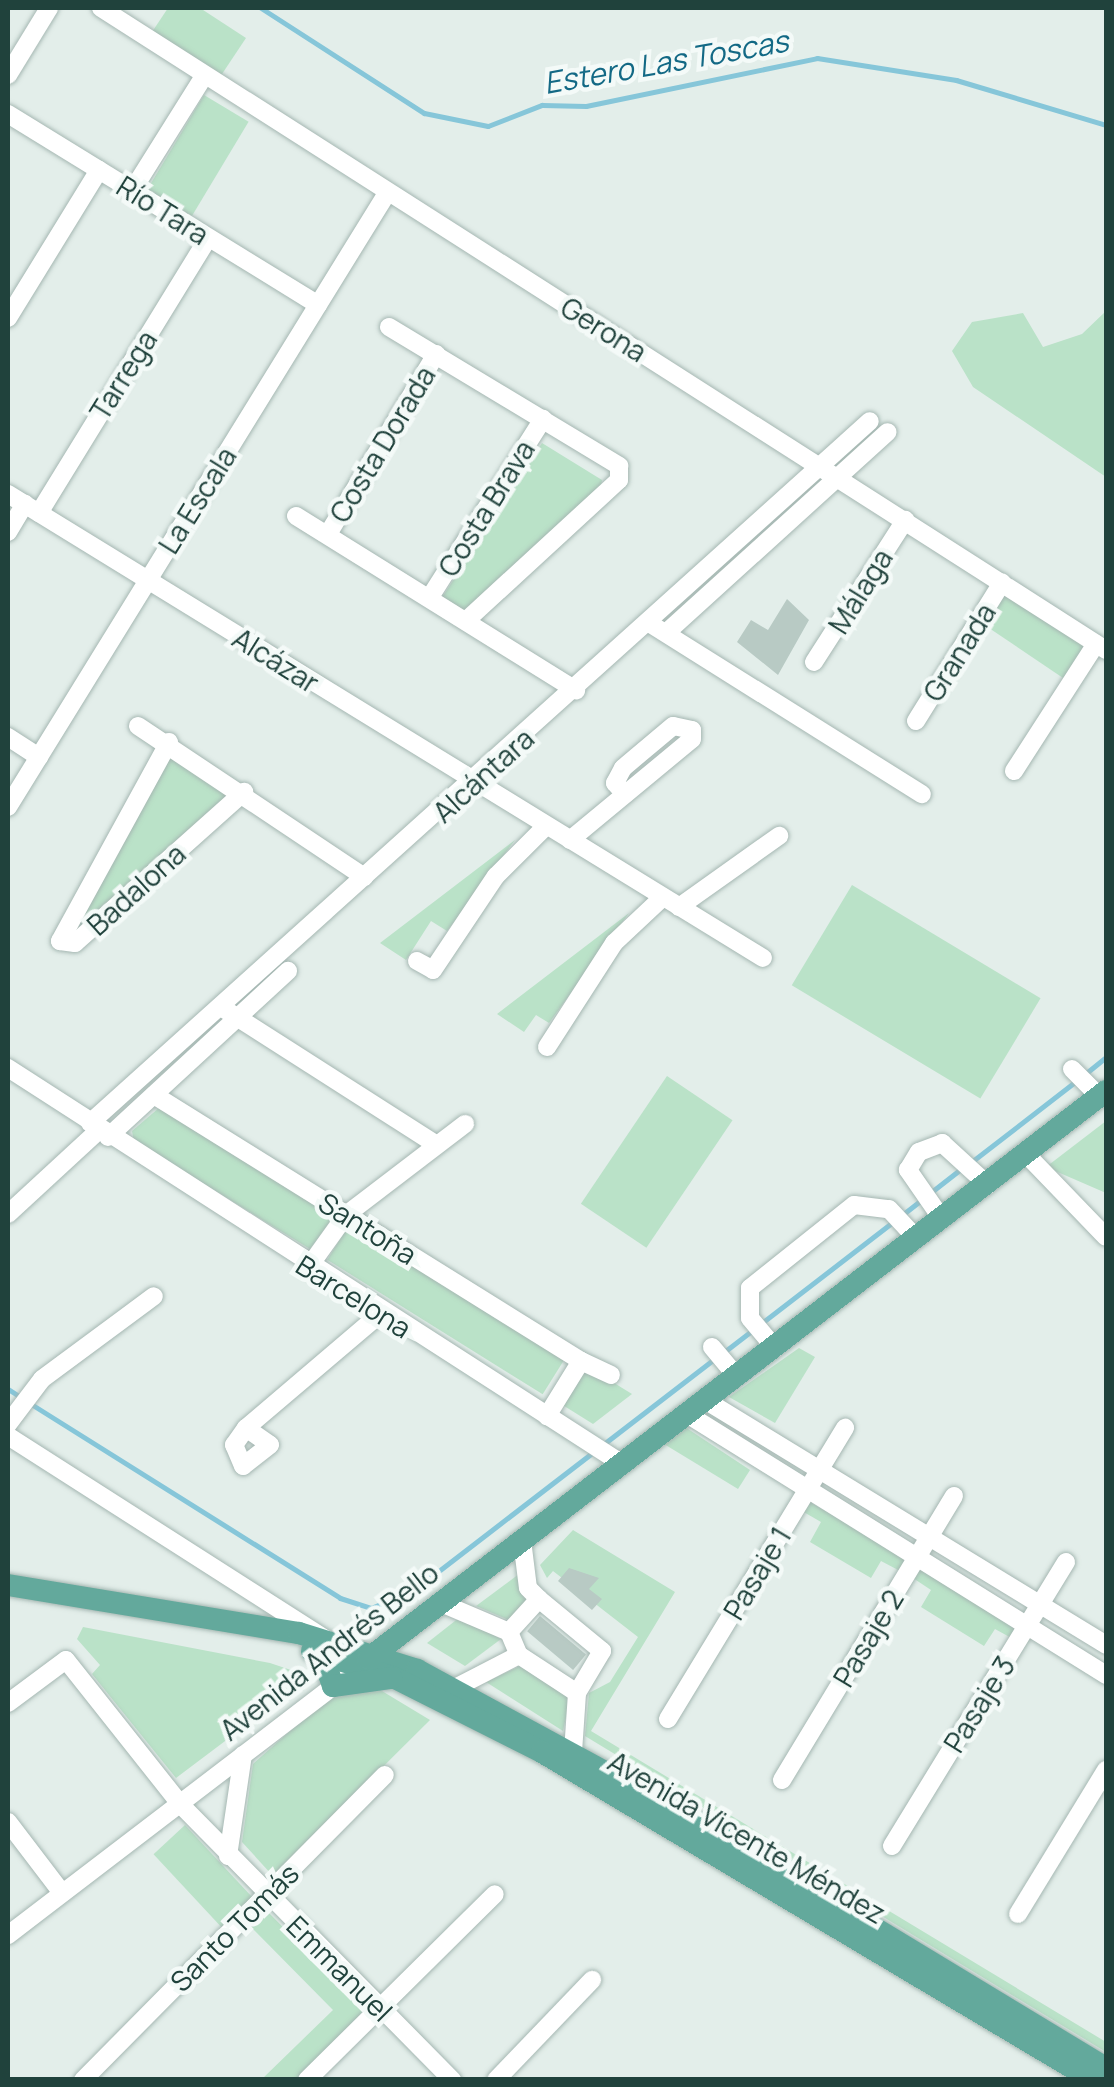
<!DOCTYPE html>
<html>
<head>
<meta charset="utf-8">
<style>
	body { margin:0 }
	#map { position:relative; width:1114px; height:2087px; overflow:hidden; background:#e3eeea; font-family:Manrope,sans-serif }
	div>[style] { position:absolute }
	.green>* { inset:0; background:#bae2c8; transform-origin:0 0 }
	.stream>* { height:5px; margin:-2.5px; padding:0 2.5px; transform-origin:2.5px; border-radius:2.5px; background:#86c6d9 }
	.building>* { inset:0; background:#b8cac4; transform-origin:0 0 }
	.roads { filter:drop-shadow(0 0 2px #a5b7b2) drop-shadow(0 0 2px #a5b7b2) }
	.minor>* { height:18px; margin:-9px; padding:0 9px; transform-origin:9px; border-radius:9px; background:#fff }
	.major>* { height:22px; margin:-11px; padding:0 11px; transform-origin:11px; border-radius:11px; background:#63a99c }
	span { translate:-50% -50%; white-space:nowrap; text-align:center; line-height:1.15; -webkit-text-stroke:9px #f4faf8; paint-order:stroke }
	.street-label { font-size:28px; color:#20423c }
	.water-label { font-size:30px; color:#136985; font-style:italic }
	.frame { position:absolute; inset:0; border:10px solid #20423c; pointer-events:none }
</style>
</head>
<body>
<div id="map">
	<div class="green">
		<div style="clip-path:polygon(168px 8px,200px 8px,246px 38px,220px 77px,152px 32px)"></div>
		<div style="left:204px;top:95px;width:52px;height:110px;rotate:31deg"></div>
		<div style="clip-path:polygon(1106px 311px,1106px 477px,973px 387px,952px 351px,972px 322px,1023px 313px,1043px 347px,1082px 334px)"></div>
		<div style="clip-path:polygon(542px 443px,602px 480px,600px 491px,464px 614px,441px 599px)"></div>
		<div style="left:1005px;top:593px;width:97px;height:38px;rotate:34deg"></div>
		<div style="clip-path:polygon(171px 747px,240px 794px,66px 940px)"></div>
		<div style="clip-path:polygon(515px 840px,447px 931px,431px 921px,406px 960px,380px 943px)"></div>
		<div style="left:852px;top:885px;width:220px;height:117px;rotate:31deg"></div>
		<div style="clip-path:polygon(629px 913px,549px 1023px,536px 1015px,524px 1032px,497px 1014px)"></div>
		<div style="left:667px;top:1076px;width:79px;height:154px;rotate:34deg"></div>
		<div style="clip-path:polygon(160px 1107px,334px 1216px,310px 1249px,134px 1141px,132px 1131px)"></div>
		<div style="clip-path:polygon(1106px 1121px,1106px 1193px,1046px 1167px)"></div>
		<div style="left:349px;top:1225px;width:254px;height:41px;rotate:32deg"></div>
		<div style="clip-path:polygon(799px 1348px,815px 1357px,775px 1423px,729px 1397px)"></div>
		<div style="clip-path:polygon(585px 1365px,632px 1394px,593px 1424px,561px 1404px)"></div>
		<div style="clip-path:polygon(685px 1427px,750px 1470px,738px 1489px,664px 1444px)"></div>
		<div style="clip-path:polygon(808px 1501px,908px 1558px,900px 1571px,881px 1561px,871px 1578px,810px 1542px,821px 1522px,802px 1511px)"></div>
		<div style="clip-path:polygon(573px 1530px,675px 1592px,591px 1731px,1106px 2042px,1106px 2052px,585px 1736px,589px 1693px,610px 1682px,638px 1637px,553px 1571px,547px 1578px,540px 1565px)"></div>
		<div style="clip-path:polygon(920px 1566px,1022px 1629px,1015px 1640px,995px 1629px,984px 1646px,921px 1607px,931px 1590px,913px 1578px)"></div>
		<div style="clip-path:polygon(519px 1574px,531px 1597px,511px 1621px,476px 1606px)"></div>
		<div style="clip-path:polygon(460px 1617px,501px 1639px,465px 1666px,427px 1643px)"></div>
		<div style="clip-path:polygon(83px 1627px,270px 1663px,291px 1670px,298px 1686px,176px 1778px,92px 1674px,100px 1665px,77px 1639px)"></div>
		<div style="clip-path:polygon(520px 1666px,570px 1698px,563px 1731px,486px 1682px)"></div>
		<div style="clip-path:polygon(377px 1688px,430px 1720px,273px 1876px,242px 1842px,253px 1764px,325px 1700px)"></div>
		<div style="left:185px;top:1825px;width:100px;height:43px;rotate:47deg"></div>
		<div style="clip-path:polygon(267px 1911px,368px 2013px,300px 2079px,262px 2079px,333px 2010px,251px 1927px)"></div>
	</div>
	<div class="stream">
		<div style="left:261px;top:8px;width:194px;rotate:32.8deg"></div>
		<div style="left:424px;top:113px;width:65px;rotate:11.5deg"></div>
		<div style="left:488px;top:126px;width:58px;rotate:-21.3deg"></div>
		<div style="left:542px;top:105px;width:44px;rotate:1.3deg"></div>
		<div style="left:586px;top:106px;width:236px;rotate:-11.7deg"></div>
		<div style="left:817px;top:58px;width:141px;rotate:9deg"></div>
		<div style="left:956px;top:80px;width:157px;rotate:16.7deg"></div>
		<div style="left:1085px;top:1074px;width:27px;rotate:-39deg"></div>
		<div style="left:970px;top:1163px;width:134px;rotate:-37.7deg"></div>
		<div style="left:930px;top:1193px;width:39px;rotate:-38deg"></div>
		<div style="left:902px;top:1215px;width:24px;rotate:-38deg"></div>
		<div style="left:724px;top:1352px;width:215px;rotate:-37.6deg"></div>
		<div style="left:8px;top:1389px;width:17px;rotate:33deg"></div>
		<div style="left:31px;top:1404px;width:365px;rotate:32.1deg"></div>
		<div style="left:340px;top:1598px;width:33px;rotate:18deg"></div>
		<div style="left:371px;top:1608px;width:47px;rotate:-22.7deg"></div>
		<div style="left:414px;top:1590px;width:380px;rotate:-37.6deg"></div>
	</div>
	<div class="building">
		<div style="clip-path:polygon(787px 599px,809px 620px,778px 675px,737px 642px,751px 620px,768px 630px)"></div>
		<div style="clip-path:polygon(569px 1568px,599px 1578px,589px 1589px,602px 1599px,592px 1610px,558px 1581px)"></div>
		<div style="left:540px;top:1616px;width:60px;height:20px;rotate:40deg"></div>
	</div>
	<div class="roads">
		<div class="minor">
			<div style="left:101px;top:8px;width:1193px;rotate:32.57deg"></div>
			<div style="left:8px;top:75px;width:79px;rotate:-58.5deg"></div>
			<div style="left:8px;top:114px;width:364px;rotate:31.6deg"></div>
			<div style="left:132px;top:191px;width:133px;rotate:-57.9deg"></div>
			<div style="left:8px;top:318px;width:174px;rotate:-58.4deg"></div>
			<div style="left:389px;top:327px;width:269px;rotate:31.1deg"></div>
			<div style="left:619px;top:466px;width:14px;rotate:90deg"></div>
			<div style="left:619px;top:480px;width:207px;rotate:137.4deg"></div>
			<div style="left:8px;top:494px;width:886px;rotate:31.57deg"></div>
			<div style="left:39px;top:513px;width:323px;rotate:-58.4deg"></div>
			<div style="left:296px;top:516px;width:330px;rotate:31.9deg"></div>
			<div style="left:8px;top:532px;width:33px;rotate:-59deg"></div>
			<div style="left:328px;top:534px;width:210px;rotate:-59deg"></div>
			<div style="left:430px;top:597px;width:211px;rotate:-57.6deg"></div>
			<div style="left:649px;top:623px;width:322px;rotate:32.1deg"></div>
			<div style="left:666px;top:633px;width:299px;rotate:-42.2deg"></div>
			<div style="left:814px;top:662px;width:169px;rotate:-57.3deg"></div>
			<div style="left:916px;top:721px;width:163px;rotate:-58.1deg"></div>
			<div style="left:138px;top:726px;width:272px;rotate:33.7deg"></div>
			<div style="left:8px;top:737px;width:37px;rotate:33deg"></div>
			<div style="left:169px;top:742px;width:227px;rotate:118.7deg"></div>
			<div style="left:60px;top:941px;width:15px;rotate:8deg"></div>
			<div style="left:75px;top:943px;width:227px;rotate:-41.8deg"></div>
			<div style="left:1014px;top:771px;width:151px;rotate:-57.2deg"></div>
			<div style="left:8px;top:807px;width:722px;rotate:-58.31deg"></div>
			<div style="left:570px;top:840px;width:158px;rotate:-39.6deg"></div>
			<div style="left:692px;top:739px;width:9px;rotate:-90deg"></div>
			<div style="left:692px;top:730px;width:19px;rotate:-168deg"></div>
			<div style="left:673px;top:726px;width:65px;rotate:140deg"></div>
			<div style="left:623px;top:768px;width:17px;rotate:118deg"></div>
			<div style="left:615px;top:783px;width:15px;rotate:48deg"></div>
			<div style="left:679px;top:907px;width:123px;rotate:-35.4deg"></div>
			<div style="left:417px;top:961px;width:18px;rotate:29deg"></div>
			<div style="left:433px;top:970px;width:113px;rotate:-56.2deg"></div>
			<div style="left:496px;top:876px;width:71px;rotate:-45deg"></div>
			<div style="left:221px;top:1007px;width:253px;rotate:32.6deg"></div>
			<div style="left:547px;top:1047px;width:124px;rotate:-57.2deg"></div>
			<div style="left:614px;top:943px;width:67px;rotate:-43.2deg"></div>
			<div style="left:8px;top:1068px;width:729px;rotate:32.8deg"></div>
			<div style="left:1072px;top:1069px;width:40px;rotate:45deg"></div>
			<div style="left:154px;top:1095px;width:503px;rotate:31.92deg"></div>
			<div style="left:581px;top:1361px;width:65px;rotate:121.7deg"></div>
			<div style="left:90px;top:1123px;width:1049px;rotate:-41.99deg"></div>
			<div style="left:108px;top:1137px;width:245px;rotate:-42.7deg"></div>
			<div style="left:1026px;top:1154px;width:115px;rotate:46.1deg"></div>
			<div style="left:8px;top:1214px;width:124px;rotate:-42.7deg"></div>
			<div style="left:942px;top:1219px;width:60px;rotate:-124.8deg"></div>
			<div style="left:908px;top:1170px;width:21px;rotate:-59deg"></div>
			<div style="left:919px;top:1152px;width:25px;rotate:-21deg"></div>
			<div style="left:942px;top:1143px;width:62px;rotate:42.4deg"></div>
			<div style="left:308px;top:1268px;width:65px;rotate:-54.4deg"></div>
			<div style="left:346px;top:1215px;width:150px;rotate:-37.4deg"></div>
			<div style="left:712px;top:1347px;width:39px;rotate:50deg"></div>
			<div style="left:775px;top:1348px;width:39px;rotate:-130deg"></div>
			<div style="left:750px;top:1318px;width:30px;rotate:-90deg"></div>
			<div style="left:750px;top:1288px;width:133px;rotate:-38.6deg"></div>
			<div style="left:854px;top:1205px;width:35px;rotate:7deg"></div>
			<div style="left:889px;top:1209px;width:40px;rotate:47deg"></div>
			<div style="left:581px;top:1361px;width:33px;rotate:25deg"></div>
			<div style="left:705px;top:1400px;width:470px;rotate:31.4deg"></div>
			<div style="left:687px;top:1414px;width:494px;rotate:31.9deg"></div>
			<div style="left:8px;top:1424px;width:56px;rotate:-52.9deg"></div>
			<div style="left:42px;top:1379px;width:139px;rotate:-36.5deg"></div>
			<div style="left:246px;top:1428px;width:29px;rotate:35deg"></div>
			<div style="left:270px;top:1445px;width:34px;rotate:142deg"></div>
			<div style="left:243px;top:1466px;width:23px;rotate:-113deg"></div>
			<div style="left:234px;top:1445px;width:21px;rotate:-55deg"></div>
			<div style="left:246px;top:1428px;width:177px;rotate:-40.4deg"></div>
			<div style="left:8px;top:1436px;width:381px;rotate:32.6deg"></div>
			<div style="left:522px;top:1540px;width:48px;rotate:82.9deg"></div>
			<div style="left:528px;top:1588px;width:16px;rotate:45deg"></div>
			<div style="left:441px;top:1603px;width:74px;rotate:23.1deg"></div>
			<div style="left:509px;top:1632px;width:25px;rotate:67deg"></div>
			<div style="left:519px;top:1655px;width:69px;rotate:33.2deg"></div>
			<div style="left:577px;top:1693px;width:49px;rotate:-59.2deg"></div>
			<div style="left:602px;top:1651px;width:82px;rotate:-140.5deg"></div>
			<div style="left:539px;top:1599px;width:45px;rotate:132.3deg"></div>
			<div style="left:455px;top:1688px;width:72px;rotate:-27.3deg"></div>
			<div style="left:8px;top:1703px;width:72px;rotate:-36.6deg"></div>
			<div style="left:66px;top:1660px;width:184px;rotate:51.6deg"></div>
			<div style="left:180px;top:1804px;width:388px;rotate:45.4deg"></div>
			<div style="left:668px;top:1719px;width:341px;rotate:-58.7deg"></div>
			<div style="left:573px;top:1752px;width:59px;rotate:-86.1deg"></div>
			<div style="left:782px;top:1780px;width:332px;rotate:-58.8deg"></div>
			<div style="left:8px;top:1822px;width:89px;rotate:52.7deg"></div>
			<div style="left:892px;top:1846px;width:333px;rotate:-58.5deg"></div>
			<div style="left:228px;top:1856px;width:102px;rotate:-81.6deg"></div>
			<div style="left:1018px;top:1914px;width:169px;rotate:-58.6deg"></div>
			<div style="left:8px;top:1935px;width:419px;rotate:-37.4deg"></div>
			<div style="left:83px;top:2080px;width:429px;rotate:-45.3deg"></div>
			<div style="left:307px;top:2080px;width:264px;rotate:-44.7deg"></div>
			<div style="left:496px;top:2080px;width:139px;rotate:-46.2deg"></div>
		</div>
		<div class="major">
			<div style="left:8px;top:1585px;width:295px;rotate:9.4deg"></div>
			<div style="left:299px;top:1633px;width:124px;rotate:17.4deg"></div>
			<div style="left:417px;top:1670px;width:346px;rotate:28.5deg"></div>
			<div style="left:721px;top:1835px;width:450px;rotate:31.2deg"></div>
			<div style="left:312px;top:1651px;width:87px;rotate:18deg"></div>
			<div style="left:395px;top:1678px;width:165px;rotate:26.7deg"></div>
			<div style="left:542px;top:1752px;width:641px;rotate:30.76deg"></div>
			<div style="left:322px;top:1654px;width:34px;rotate:71deg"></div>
			<div style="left:333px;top:1686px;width:59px;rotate:-7.9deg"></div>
			<div style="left:368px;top:1659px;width:931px;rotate:-37.58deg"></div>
		</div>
	</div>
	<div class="street-label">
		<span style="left:163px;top:210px;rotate:32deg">Río Tara</span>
		<span style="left:604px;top:329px;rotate:32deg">Gerona</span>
		<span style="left:123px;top:375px;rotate:-58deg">Tarrega</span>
		<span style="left:382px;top:444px;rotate:-59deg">Costa Dorada</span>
		<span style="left:197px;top:500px;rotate:-58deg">La Escala</span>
		<span style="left:486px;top:508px;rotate:-58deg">Costa Brava</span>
		<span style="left:860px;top:591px;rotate:-58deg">Málaga</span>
		<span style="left:959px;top:652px;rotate:-58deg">Granada</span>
		<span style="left:276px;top:660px;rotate:32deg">Alcázar</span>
		<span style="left:483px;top:775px;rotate:-42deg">Alcántara</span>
		<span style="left:136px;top:889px;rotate:-42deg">Badalona</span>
		<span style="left:368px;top:1228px;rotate:32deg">Santoña</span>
		<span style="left:354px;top:1296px;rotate:32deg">Barcelona</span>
		<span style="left:757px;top:1573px;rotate:-59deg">Pasaje 1</span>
		<span style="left:868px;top:1638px;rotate:-59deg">Pasaje 2</span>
		<span style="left:329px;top:1651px;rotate:-38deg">Avenida Andrés Bello</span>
		<span style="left:979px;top:1704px;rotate:-58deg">Pasaje 3</span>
		<span style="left:747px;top:1837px;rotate:30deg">Avenida Vicente Méndez</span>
		<span style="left:234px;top:1927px;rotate:-45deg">Santo Tomás</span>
		<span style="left:340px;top:1968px;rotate:45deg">Emmanuel</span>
	</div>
	<div class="water-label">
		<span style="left:666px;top:62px;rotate:-10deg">Estero Las Toscas</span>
	</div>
	<div class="frame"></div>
</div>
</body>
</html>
